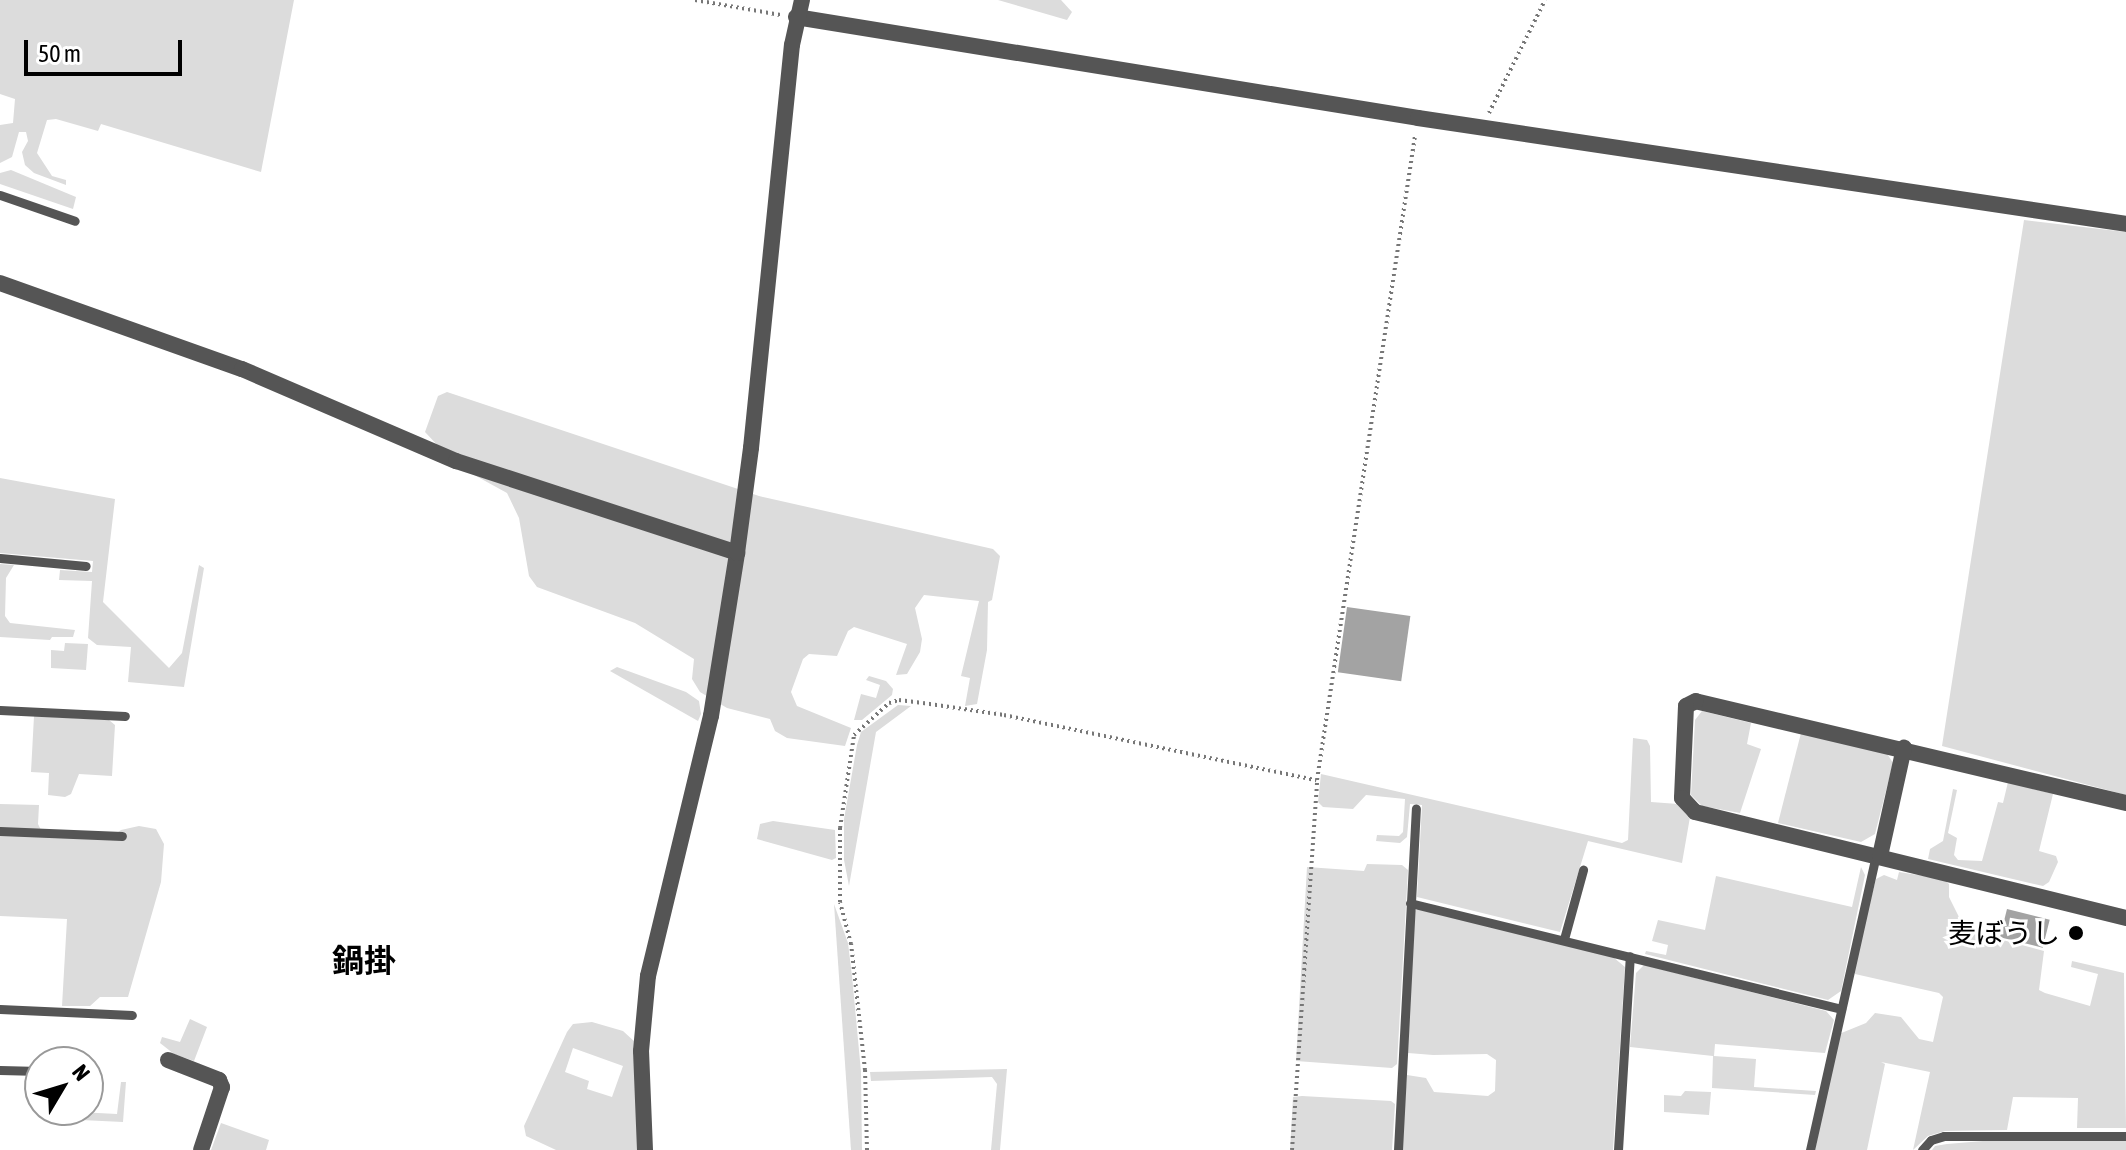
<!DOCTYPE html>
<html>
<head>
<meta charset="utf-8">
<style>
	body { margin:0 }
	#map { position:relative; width:2126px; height:1150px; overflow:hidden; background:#fff; font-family:"Asap Condensed","Noto Sans JP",sans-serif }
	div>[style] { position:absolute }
	.green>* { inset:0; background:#dcdcdc }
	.water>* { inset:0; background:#a3a3a3; transform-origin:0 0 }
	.path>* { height:4px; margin-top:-2px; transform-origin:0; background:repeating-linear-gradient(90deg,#777 0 2px,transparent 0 6px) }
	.service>* { height:9px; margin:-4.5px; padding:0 4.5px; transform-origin:4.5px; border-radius:4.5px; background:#555 }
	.minor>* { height:16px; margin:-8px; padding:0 8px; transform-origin:8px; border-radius:8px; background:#555 }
	.dots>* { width:22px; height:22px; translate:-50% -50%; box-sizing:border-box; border:4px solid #fff; border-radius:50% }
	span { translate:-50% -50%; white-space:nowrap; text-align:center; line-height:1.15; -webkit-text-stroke:6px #fff; paint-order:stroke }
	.poi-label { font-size:28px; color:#000 }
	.right { translate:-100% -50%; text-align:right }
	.quarter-label { font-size:32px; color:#000; font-weight:700 }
	.north { position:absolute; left:24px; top:1046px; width:80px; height:80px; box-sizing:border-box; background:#fff; border:2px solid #999; border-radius:50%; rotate:52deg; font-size:22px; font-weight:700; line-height:32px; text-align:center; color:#000 }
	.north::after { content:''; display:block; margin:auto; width:28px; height:36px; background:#000; clip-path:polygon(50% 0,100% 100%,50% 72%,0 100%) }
	.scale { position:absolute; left:24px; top:40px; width:158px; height:36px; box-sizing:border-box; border:4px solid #000; border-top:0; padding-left:10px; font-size:24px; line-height:28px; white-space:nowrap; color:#000; -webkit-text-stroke:6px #fff; paint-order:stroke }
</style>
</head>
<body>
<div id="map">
	<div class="green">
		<div style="clip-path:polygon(0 0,294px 0,261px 172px,101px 124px,98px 131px,56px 119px,47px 120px,37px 153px,52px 176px,66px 180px,66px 185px,34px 173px,25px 165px,22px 152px,28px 141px,26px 132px,19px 132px,12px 157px,0 163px,0 125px,13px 123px,15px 99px,0 94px)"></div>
		<div style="clip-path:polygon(998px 0,1061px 0,1072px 12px,1067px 20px)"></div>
		<div style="clip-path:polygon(11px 170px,76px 197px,73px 209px,0 184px,0 173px)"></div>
		<div style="clip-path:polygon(2024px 220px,2126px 232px,2126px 795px,1942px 746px)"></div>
		<div style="clip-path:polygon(447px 392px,759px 496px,993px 549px,1000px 556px,992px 600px,988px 602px,987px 650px,977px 704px,965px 706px,970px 678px,961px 676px,979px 601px,924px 595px,915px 608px,922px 639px,920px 652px,907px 674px,896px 675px,907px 644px,854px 627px,848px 631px,837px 656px,809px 654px,803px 659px,791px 692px,797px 706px,851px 728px,845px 746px,787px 738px,775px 731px,770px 719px,727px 708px,700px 692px,692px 679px,694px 659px,635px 623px,537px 587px,529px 576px,519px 518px,507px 493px,456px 465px,425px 432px,438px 396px)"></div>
		<div style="clip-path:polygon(0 478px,115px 499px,103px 602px,169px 668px,182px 653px,199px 565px,204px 568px,184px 687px,128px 682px,131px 647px,97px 645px,88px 638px,92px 581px,59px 580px,60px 570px,92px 572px,93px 561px,0 553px)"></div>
		<div style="clip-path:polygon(0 564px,14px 565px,6px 578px,5px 616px,10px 623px,75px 630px,73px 637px,52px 637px,50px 640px,0 637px)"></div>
		<div style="clip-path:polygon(65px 643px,88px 644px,86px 670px,51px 668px,51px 650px,64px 651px)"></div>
		<div style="clip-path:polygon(617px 667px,686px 692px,699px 701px,701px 714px,698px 721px,610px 671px)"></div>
		<div style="clip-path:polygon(869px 676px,886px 681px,893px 689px,892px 695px,862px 720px,854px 720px,861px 694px,876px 698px,880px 685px,866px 680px)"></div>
		<div style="clip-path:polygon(898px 705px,911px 706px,876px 732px,849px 886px,844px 860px,844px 819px,857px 745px,861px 732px)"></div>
		<div style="clip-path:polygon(1702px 711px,1751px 723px,1747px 744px,1761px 749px,1740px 813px,1702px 806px,1691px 795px,1695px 720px)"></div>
		<div style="clip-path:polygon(34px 716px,109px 720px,115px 725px,112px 776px,79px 774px,71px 794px,65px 797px,48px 795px,49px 773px,31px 772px)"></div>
		<div style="clip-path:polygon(1801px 733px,1886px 752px,1893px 763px,1875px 834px,1861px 842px,1778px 823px)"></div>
		<div style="clip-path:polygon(1633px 738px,1647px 740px,1650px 746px,1651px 802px,1678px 804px,1690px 817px,1682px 863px,1588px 841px,1560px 932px,1417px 897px,1422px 805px,1410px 804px,1407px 837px,1400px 843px,1376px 841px,1377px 835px,1399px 836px,1403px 832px,1405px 799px,1366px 795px,1353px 809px,1323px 807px,1318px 802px,1321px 774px,1622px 843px,1628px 840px)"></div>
		<div style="clip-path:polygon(2008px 782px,2053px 794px,2039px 851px,2056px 856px,2058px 862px,2049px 882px,2043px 886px,1928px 859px,1930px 849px,1943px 841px,1953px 789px,1957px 790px,1948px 833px,1957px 838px,1954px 855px,1958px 860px,1982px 861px,1998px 802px,2003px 803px)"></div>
		<div style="clip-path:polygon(0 804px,39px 805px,38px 824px,44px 836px,111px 837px,121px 830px,139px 826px,156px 829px,164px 844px,161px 882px,128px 997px,100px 997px,90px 1006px,62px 1006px,67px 919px,0 916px)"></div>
		<div style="clip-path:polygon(773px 821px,835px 830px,836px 858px,832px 860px,757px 839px,760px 824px)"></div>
		<div style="clip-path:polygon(1367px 864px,1402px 865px,1408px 870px,1397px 1064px,1392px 1068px,1296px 1061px,1307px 867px,1364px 871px)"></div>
		<div style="clip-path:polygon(1861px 867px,1865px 875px,1841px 991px,1828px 1000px,1645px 954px,1646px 951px,1666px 955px,1668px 945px,1652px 941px,1658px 920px,1705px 930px,1716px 876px,1852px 907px)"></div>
		<div style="clip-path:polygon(1899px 872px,1943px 879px,1949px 884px,1949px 897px,1962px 923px,1995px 938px,2044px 951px,2039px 990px,2045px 993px,2090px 1006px,2098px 974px,2071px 967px,2072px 961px,2124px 973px,2126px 1128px,2077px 1128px,2078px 1098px,2013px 1097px,2007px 1130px,1945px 1131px,1928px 1136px,1913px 1150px,1930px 1072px,1881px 1062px,1885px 1064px,1867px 1150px,1815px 1150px,1839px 1034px,1866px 1023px,1875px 1013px,1901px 1017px,1919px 1039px,1933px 1042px,1943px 997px,1939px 993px,1855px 974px,1853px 968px,1876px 879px,1884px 875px,1897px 880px)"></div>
		<div style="clip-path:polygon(834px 904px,848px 943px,852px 976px,861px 1072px,862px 1150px,851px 1150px)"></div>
		<div style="clip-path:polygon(1418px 909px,1613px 957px,1625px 967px,1613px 1150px,1401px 1150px,1407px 1075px,1426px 1078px,1434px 1092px,1488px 1096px,1495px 1091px,1496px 1060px,1487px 1054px,1433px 1055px,1408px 1053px,1406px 1048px,1413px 912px)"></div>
		<div style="clip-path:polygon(1644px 965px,1826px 1011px,1834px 1020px,1825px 1053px,1715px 1044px,1714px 1056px,1756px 1059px,1754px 1087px,1816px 1091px,1815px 1095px,1712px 1088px,1713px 1056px,1630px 1047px,1636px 973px)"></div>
		<div style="clip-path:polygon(190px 1019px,207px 1027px,194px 1061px,174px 1054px,160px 1043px,162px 1037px,180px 1042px)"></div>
		<div style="clip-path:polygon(evenodd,592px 1022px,623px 1031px,635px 1042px,638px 1150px,556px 1150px,526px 1136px,524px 1126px,567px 1032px,573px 1024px,592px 1022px,573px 1048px,623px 1066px,612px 1097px,587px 1089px,589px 1081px,565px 1072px,573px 1048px)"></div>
		<div style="clip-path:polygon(1007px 1069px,1000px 1150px,991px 1150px,997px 1084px,992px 1077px,871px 1081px,870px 1072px)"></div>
		<div style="clip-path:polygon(121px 1082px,126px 1082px,123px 1122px,39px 1118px,40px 1104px,40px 1110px,117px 1114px)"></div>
		<div style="clip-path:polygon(1685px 1091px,1711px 1092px,1709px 1115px,1664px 1112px,1664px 1095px,1681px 1096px)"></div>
		<div style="clip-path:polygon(1302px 1096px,1391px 1101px,1395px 1104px,1392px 1150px,1290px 1150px,1293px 1097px)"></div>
		<div style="clip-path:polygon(221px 1123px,269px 1140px,266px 1150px,211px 1150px)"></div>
		<div style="clip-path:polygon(2007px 1139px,2126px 1139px,2126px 1150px,1932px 1150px,1935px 1146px,1947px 1144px)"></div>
	</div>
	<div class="water">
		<div style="left:1347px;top:607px;width:64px;height:66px;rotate:8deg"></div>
		<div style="left:2007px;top:909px;width:44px;height:29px;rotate:14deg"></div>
	</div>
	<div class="path">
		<div style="left:695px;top:0;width:87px;rotate:9.9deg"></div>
		<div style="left:1489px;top:113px;width:126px;rotate:-63.6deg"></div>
		<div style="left:867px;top:1150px;width:80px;rotate:-91.4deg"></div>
		<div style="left:865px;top:1070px;width:127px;rotate:-96.3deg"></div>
		<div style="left:851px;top:944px;width:43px;rotate:-104.7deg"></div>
		<div style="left:840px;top:902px;width:74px;rotate:-90deg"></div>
		<div style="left:840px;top:828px;width:94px;rotate:-81.4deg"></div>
		<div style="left:854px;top:735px;width:47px;rotate:-42.4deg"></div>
		<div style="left:889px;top:703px;width:10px;rotate:-17deg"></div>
		<div style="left:899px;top:700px;width:24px;rotate:7deg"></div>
		<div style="left:923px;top:703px;width:82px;rotate:8.4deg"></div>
		<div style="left:1004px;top:715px;width:319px;rotate:11.8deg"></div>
		<div style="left:1292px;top:1150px;width:371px;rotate:-86.1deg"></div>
		<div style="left:1317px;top:780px;width:651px;rotate:-81.35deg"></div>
	</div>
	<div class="service">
		<div style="left:0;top:195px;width:79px;rotate:19.1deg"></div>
		<div style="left:0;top:558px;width:86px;rotate:5.3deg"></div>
		<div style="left:0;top:710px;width:125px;rotate:2.7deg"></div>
		<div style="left:0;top:831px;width:122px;rotate:2.3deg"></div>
		<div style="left:1410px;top:903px;width:444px;rotate:13.8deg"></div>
		<div style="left:1564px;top:939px;width:72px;rotate:-74.6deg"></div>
		<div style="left:0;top:1009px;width:132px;rotate:2.6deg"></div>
		<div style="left:0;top:1070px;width:40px;rotate:1.4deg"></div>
		<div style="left:1398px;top:1150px;width:342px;rotate:-87deg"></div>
		<div style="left:1618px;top:1150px;width:194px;rotate:-86.5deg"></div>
		<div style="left:1810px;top:1150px;width:302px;rotate:-77.4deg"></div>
		<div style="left:1922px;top:1150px;width:13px;rotate:-48deg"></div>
		<div style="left:1931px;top:1140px;width:14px;rotate:-17deg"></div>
		<div style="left:1944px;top:1136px;width:182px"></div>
	</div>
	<div class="minor">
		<div style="left:796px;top:17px;width:630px;rotate:9.22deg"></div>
		<div style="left:1418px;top:118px;width:716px;rotate:8.51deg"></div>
		<div style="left:0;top:283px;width:257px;rotate:19.6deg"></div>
		<div style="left:242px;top:369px;width:233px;rotate:23.3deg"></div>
		<div style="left:456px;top:461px;width:296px;rotate:18.1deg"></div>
		<div style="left:2126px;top:803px;width:442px;rotate:-166.7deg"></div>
		<div style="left:1696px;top:701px;width:11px;rotate:153deg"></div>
		<div style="left:1686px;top:706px;width:92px;rotate:92.5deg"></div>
		<div style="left:1682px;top:798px;width:19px;rotate:47deg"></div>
		<div style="left:1695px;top:812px;width:444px;rotate:13.8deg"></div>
		<div style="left:1880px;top:856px;width:111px;rotate:-77.5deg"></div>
		<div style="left:168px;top:1060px;width:55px;rotate:21.4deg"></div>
		<div style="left:219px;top:1080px;width:8px;rotate:67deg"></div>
		<div style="left:222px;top:1087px;width:66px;rotate:108.4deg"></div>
		<div style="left:645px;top:1150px;width:99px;rotate:-92.3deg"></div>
		<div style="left:641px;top:1051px;width:75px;rotate:-84.7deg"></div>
		<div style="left:648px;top:976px;width:268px;rotate:-76.4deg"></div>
		<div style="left:711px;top:716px;width:165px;rotate:-80.9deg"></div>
		<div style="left:737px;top:553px;width:106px;rotate:-82.4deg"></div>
		<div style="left:751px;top:448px;width:405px;rotate:-84.2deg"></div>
		<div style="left:792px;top:45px;width:46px;rotate:-77.5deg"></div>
	</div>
	<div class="dots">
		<div style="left:2076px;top:933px;background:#000"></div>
	</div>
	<div class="poi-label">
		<span class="right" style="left:2060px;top:933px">麦ぼうし</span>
	</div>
	<div class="quarter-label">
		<span style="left:364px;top:961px">鍋掛</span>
	</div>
	<div class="north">N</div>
	<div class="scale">50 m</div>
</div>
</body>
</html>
